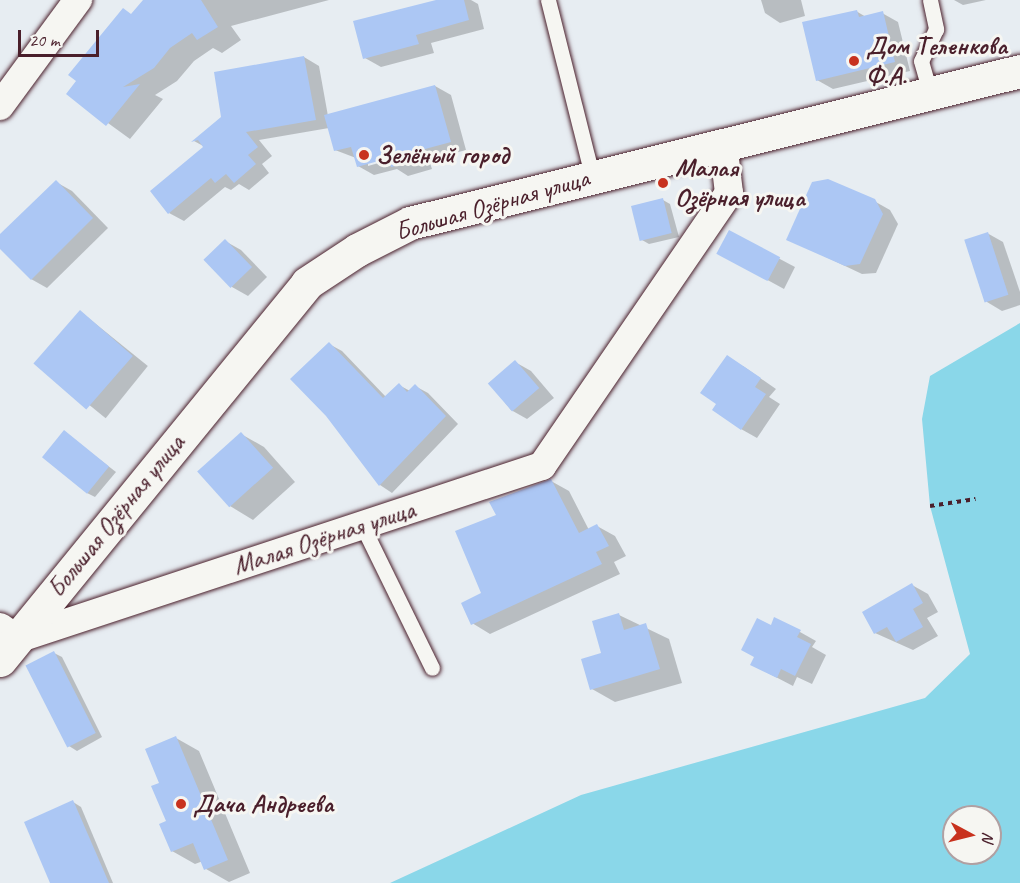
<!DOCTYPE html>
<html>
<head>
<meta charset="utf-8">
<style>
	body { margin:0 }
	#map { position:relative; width:1020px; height:883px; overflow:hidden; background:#e7edf2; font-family:Caveat,sans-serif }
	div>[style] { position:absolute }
	.water>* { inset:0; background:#8ad7e9 }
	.shadow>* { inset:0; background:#0003; transform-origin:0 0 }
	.building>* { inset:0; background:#acc7f4; transform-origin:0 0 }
	.path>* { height:4px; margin-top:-2px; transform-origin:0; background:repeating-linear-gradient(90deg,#4a1f2b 0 4.5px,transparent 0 9px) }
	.roads { filter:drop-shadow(0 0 2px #4a1f2b) drop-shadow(0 0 2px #4a1f2b) }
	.lane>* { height:15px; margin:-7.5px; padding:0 7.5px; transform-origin:7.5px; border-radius:7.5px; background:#f6f6f2 }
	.street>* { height:28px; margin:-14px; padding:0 14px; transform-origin:14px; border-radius:14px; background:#f6f6f2 }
	.secondary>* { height:33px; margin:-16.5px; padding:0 16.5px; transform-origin:16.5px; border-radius:16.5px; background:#f6f6f2 }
	.dots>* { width:16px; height:16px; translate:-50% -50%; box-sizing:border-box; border:3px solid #f6f6f2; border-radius:50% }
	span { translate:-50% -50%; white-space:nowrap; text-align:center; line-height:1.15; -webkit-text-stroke:6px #f6f6f2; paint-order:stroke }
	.poi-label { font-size:26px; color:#4a1f2b; font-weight:700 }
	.left { translate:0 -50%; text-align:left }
	.street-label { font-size:26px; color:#4a1f2b }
	.north { position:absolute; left:942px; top:805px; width:60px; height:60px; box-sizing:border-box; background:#f6f6f2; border:2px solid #b1a0a2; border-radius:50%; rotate:97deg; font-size:16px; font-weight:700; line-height:24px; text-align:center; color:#4a1f2b }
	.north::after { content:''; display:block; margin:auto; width:21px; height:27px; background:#c8321e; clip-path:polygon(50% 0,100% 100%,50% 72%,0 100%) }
	.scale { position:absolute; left:18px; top:30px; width:81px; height:27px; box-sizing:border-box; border:3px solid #4a1f2b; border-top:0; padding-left:8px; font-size:18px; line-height:21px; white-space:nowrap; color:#4a1f2b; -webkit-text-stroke:4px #f6f6f2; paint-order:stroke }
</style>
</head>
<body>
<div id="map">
	<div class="water">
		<div style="clip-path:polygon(evenodd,1020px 323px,1020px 883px,390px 883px,581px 795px,925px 698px,970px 654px,930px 506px,922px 419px,930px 376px,1020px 323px,954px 817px,990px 817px,990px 853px,954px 853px,954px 817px)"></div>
	</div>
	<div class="shadow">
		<div style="clip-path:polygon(145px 0,329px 0,231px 26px,241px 40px,222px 53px,213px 48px,194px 61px,177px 81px,155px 95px,163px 99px,130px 139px,68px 94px)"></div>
		<div style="clip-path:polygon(441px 0,471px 0,478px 4px,484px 29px,431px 43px,434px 53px,381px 67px,365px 58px)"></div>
		<div style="clip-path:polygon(761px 0,801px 0,805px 16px,780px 23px,765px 13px)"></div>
		<div style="clip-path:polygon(954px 0,986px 0,963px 5px)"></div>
		<div style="clip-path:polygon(856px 11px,866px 17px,882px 13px,898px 22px,910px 71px,833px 89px,817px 80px)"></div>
		<div style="clip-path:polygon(evenodd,304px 57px,319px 66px,328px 116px,435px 86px,451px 95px,466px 150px,429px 160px,432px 169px,408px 176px,397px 169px,374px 175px,358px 166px,356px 158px,335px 150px,329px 128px,259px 140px,272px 156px,262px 164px,269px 173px,249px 190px,239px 184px,231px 190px,225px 187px,184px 221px,169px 213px,205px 147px,194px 141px,304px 57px,396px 155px,396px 158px,368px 166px,368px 163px,396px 155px)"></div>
		<div style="clip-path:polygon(56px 182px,72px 191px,108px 228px,47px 288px,31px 279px,0 247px,0 237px)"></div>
		<div style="clip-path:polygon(663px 200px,670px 204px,679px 237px,649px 244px,642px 240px)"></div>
		<div style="clip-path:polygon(874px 201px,890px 210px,898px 224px,876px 273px,862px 274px,788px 239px)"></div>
		<div style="clip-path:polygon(729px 232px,795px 267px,784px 289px,734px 262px)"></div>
		<div style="clip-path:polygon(987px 233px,1003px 242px,1020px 292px,1020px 305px,1002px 311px,987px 302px)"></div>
		<div style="clip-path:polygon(225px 241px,241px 250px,267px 277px,248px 296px,232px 287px)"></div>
		<div style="left:81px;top:312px;width:86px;height:67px;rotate:39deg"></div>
		<div style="clip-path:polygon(329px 344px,342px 351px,386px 397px,399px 385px,410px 391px,415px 386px,428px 393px,458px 424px,392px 493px,380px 485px)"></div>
		<div style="clip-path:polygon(515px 362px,531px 371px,554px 398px,527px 419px,511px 410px,489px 383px)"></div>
		<div style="clip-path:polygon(743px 366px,776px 389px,769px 397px,780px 404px,757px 438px,741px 429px)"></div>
		<div style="clip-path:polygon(64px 432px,116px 472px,95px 497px,87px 493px)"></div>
		<div style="clip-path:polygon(241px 434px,264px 447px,295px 482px,253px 520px,230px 506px)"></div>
		<div style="clip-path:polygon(551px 481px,569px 491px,589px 530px,597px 526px,615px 536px,626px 556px,614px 562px,620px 574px,490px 634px,472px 623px,483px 594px,498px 515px)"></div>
		<div style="clip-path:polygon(912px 585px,928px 594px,938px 612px,927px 618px,938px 636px,913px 650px,875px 633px)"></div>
		<div style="clip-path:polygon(619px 615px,669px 639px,682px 683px,615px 702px,592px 689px)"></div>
		<div style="clip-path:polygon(771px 627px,800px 632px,816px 641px,812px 647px,826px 655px,812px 684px,797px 677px,793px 686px,768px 673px)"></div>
		<div style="clip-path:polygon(54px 653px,62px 657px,102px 737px,77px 751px,69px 746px,28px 667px)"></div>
		<div style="clip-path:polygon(176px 738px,199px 751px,250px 873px,229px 882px,206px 869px,203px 861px,195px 864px,172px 851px,168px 822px)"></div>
		<div style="clip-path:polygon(73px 802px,81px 807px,113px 883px,52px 883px)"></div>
	</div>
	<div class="building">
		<div style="clip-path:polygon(143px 0,201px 0,218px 27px,197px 40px,192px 33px,170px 48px,154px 68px,123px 87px,140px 84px,106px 126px,66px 94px,76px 81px,68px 75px,123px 8px,131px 14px)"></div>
		<div style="clip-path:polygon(436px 0,464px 0,469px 20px,416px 35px,419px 44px,363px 59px,353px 21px)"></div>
		<div style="clip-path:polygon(857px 10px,859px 17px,883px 11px,895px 62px,816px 81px,802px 22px)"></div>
		<div style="clip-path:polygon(304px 56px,316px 120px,246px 132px,258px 147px,248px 155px,256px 164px,234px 183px,226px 174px,215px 183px,211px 178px,168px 214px,150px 191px,203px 147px,198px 140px,191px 142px,221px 117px,214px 72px)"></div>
		<div style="clip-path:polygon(435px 85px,451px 142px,414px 152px,417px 161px,391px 167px,389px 158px,357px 167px,351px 147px,334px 151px,324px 115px)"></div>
		<div style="clip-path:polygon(828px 179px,875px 199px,883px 214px,860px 264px,845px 266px,786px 240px,812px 182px)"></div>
		<div style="clip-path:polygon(56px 180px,93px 218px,31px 280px,0 249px,0 234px)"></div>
		<div style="left:663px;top:198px;width:36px;height:33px;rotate:76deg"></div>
		<div style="left:729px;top:230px;width:58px;height:27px;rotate:28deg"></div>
		<div style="left:988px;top:232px;width:66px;height:25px;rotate:72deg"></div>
		<div style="left:225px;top:239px;width:39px;height:30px;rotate:46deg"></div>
		<div style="left:80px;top:310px;width:70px;height:71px;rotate:41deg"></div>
		<div style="clip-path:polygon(329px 342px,383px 398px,399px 383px,407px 392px,415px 384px,446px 416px,379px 486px,326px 416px,290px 379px)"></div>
		<div style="clip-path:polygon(727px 355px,761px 378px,755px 387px,766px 394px,741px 430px,712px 410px,716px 404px,700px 393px)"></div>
		<div style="left:515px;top:360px;width:37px;height:36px;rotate:49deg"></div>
		<div style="left:64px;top:430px;width:58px;height:35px;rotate:39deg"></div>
		<div style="left:241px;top:432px;width:48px;height:59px;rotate:48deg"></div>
		<div style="clip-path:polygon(551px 479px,579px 533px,597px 524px,609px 546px,596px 552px,602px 564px,471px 625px,461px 603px,481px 593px,455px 531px,496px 515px,489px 502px)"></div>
		<div style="clip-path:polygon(912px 583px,923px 603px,913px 609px,923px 627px,896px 642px,887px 627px,874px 634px,862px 612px)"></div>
		<div style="clip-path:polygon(619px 613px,624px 630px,646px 623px,660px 669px,590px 690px,581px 659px,601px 653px,592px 621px)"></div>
		<div style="clip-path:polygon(774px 617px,801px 630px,797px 637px,811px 644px,795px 676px,781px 669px,777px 678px,750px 665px,754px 657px,741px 650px,757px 618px,771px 625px)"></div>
		<div style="left:54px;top:651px;width:92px;height:32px;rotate:63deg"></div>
		<div style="clip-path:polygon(176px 736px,228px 860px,204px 870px,193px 843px,171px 852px,159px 824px,166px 821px,151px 786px,159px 783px,145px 749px)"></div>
		<div style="clip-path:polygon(73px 800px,109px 883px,50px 883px,24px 822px)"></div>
	</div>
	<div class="path">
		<div style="left:930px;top:506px;width:46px;rotate:-8.8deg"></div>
	</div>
	<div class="roads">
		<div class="lane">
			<div style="left:548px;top:0;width:180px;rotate:75.9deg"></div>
			<div style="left:930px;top:0;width:30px;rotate:78deg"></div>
			<div style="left:936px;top:29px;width:35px;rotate:115deg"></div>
			<div style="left:921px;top:61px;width:33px;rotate:74deg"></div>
			<div style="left:362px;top:525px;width:159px;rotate:63.9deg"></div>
		</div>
		<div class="street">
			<div style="left:0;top:106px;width:132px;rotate:-53.7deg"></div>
			<div style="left:0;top:627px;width:21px;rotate:35deg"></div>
			<div style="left:17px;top:639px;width:553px;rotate:-18.24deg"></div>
			<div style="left:542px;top:466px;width:331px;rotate:-55.6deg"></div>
			<div style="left:729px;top:193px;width:50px;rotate:-96.8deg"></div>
		</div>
		<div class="secondary">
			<div style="left:0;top:660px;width:486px;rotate:-50.8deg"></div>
			<div style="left:307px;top:283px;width:60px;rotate:-33.4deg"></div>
			<div style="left:357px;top:250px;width:59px;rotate:-27deg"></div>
			<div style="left:410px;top:223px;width:629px;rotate:-13.99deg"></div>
		</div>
	</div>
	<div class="dots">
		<div style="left:854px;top:61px;background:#c8321e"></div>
		<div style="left:364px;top:155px;background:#c8321e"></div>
		<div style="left:663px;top:183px;background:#c8321e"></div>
		<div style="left:181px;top:804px;background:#c8321e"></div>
	</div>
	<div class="poi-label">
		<span class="left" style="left:866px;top:61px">Дом Теленкова<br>Ф.А.</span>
		<span class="left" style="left:376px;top:155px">Зелёный город</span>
		<span class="left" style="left:675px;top:183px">Малая<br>Озёрная улица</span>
		<span class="left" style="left:193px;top:804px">Дача Андреева</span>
	</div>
	<div class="street-label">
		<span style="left:492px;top:205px;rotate:-16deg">Большая Озёрная улица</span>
		<span style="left:116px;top:516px;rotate:-51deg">Большая Озёрная улица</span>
		<span style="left:324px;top:538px;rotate:-18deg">Малая Озёрная улица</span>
	</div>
	<div class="north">N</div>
	<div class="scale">20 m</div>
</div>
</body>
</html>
